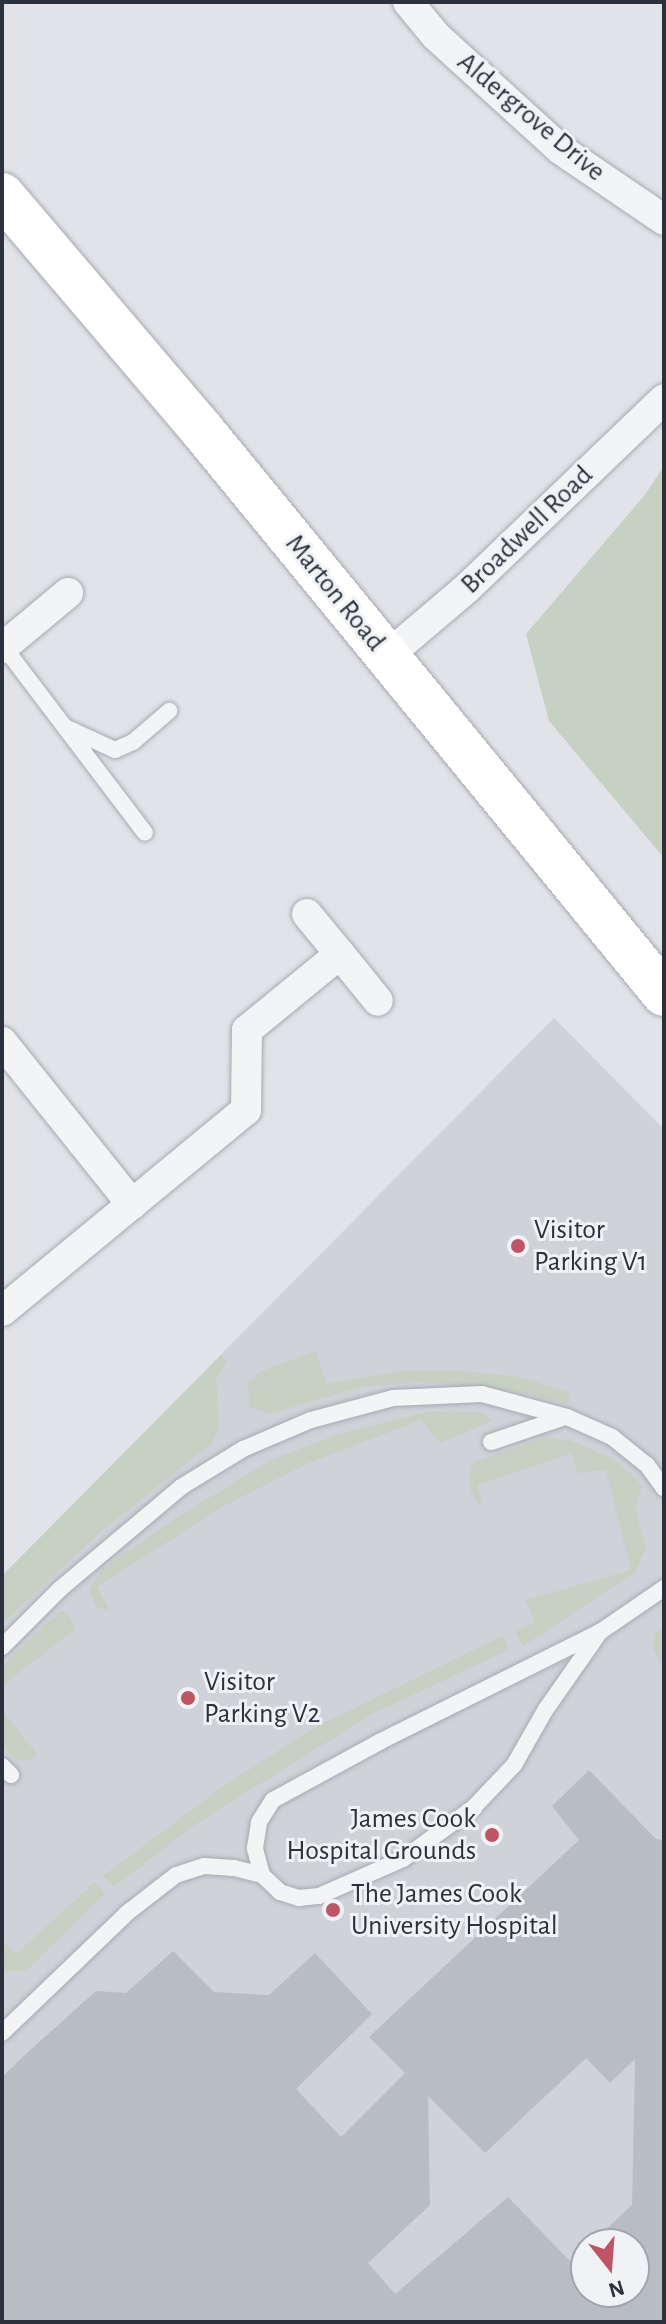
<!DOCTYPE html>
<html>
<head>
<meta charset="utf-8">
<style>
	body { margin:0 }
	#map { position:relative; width:666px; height:2324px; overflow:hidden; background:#e1e3e8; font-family:"Alegreya Sans",sans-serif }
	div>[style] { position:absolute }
	.built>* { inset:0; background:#cfd2d9 }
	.green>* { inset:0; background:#c6d1c3 }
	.building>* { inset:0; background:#b8bdc4 }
	.roads { filter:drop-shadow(0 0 2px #a7aab1) drop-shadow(0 0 2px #a7aab1) }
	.lane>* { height:16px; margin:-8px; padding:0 8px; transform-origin:8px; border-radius:8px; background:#f3f4f6 }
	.street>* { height:30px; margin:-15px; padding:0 15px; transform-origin:15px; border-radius:15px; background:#f3f4f6 }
	.primary>* { height:44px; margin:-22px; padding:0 22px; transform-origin:22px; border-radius:22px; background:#fff }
	.dots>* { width:22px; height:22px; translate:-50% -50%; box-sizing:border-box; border:4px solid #f0f2f5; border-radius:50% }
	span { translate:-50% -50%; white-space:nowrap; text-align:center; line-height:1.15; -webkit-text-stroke:6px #f0f2f5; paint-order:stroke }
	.street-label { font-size:28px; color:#2b323d }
	.poi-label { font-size:28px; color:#2b323d }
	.left { translate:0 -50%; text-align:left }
	.right { translate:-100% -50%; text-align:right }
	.frame { position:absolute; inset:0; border:4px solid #2b323d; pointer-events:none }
	.north { position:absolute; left:570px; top:2228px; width:80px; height:80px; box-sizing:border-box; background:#f0f2f5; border:2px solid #a1a5ab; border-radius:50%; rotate:163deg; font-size:22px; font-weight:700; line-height:32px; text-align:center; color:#2b323d }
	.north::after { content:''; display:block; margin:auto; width:28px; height:36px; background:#be5464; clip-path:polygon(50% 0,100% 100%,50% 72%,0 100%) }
</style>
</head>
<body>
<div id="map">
	<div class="built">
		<div style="clip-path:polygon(evenodd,554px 1018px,664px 1129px,664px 2322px,2px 2322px,2px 1576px,554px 1018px,586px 2244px,634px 2244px,634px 2292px,586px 2292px,586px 2244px)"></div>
	</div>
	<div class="green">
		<div style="clip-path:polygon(664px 466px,664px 858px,549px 721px,526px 634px,644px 496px)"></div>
		<div style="clip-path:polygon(316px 1351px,326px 1384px,399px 1371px,455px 1370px,519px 1377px,569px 1392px,568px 1404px,510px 1390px,422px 1382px,361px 1387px,269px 1414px,249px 1407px,248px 1382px,264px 1370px)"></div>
		<div style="clip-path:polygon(222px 1354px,227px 1362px,216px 1379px,219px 1430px,211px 1444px,104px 1529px,2px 1624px,2px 1576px)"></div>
		<div style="clip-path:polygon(431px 1411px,482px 1412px,492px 1421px,441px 1443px,420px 1420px,309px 1463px,222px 1507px,97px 1587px,110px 1611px,96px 1607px,89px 1590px,101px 1570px,176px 1518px,271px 1460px,339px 1434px)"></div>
		<div style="clip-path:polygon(546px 1437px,571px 1441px,612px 1458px,636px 1478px,642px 1487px,635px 1510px,646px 1546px,635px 1573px,523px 1646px,515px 1631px,535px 1622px,525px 1600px,631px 1570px,606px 1470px,577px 1473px,572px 1453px,477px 1485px,483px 1504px,478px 1504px,471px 1493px,469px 1475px,474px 1462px)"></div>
		<div style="clip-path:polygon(59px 1612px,66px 1612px,75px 1626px,73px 1631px,2px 1686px,2px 1666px)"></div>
		<div style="clip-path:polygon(664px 1627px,664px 1670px,653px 1648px,655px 1634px)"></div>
		<div style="clip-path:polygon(503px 1636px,509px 1650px,372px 1714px,196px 1824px,114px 1887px,103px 1876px,221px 1788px,313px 1728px)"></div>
		<div style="clip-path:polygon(2px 1710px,37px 1754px,30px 1760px,16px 1760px,2px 1746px)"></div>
		<div style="clip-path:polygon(95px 1882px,105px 1894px,26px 1971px,2px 1971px,2px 1940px,16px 1954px)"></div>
	</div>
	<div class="building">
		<div style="clip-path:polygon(evenodd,589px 1770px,656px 1839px,664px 1840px,664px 2322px,2px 2322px,2px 2077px,28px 2052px,96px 1991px,126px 1993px,173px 1951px,214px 1992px,269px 1995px,315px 1953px,372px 2014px,296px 2089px,341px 2137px,405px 2073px,369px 2037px,579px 1840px,552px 1806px,589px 1770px,586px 2058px,610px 2083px,635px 2059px,632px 2205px,590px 2244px,634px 2244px,634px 2292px,586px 2292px,586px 2247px,571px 2262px,508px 2197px,395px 2294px,368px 2263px,430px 2205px,428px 2096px,485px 2153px,586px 2058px)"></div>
	</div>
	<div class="roads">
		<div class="lane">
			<div style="left:4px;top:647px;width:233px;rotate:52.8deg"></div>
			<div style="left:65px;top:727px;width:55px;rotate:24.7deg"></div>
			<div style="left:115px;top:750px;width:20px;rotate:-24deg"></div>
			<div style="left:133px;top:742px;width:48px;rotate:-40.7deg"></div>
			<div style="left:491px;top:1442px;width:78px;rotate:-18.7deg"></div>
			<div style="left:2px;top:1647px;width:82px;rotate:-45deg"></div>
			<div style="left:60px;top:1589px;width:158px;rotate:-40.1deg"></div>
			<div style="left:181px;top:1487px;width:73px;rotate:-31.5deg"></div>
			<div style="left:243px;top:1449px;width:74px;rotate:-23.1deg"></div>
			<div style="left:311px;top:1420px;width:85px;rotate:-15deg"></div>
			<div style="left:393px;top:1398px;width:89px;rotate:-2.6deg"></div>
			<div style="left:482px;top:1394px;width:88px;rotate:15.1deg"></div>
			<div style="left:567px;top:1417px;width:49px;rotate:24deg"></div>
			<div style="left:612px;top:1437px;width:45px;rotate:38.7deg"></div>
			<div style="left:647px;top:1465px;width:29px;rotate:54deg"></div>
			<div style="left:2px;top:1766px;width:13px;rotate:45deg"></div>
			<div style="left:262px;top:1875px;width:28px;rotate:-105deg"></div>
			<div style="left:255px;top:1848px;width:26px;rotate:-81deg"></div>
			<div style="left:259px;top:1822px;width:26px;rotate:-58deg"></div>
			<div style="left:273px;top:1800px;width:123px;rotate:-28.6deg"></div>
			<div style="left:381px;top:1741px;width:245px;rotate:-26.5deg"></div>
			<div style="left:600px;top:1632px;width:78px;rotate:-34.5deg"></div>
			<div style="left:2px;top:2033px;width:173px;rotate:-43.8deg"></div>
			<div style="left:127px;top:1913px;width:62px;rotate:-37.8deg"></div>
			<div style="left:176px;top:1875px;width:29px;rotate:-18deg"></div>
			<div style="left:204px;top:1866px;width:30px;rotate:4deg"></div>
			<div style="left:234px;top:1868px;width:29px;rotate:14deg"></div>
			<div style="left:262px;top:1875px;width:25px;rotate:43deg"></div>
			<div style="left:280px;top:1892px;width:20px;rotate:18deg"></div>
			<div style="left:299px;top:1898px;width:20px;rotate:-6deg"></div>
			<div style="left:319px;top:1896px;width:92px;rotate:-23.8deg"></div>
			<div style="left:403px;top:1859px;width:87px;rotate:-36.1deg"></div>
			<div style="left:473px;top:1808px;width:59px;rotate:-46.4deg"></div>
			<div style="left:514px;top:1765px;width:64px;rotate:-60.3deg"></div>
			<div style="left:546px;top:1709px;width:94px;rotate:-55deg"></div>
		</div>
		<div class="street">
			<div style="left:408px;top:2px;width:44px;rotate:50.5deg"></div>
			<div style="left:436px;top:36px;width:168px;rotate:42.3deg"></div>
			<div style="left:560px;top:149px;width:126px;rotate:34.3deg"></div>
			<div style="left:2px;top:648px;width:86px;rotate:-39.8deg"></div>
			<div style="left:387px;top:656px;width:104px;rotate:-40.3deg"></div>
			<div style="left:466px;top:589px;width:274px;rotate:-43.8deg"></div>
			<div style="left:307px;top:914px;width:52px;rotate:50.5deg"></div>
			<div style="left:2px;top:1042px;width:208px;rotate:51.3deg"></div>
			<div style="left:132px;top:1204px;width:168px;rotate:140.5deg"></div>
			<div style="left:132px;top:1204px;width:148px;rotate:-39.5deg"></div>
			<div style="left:246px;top:1110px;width:80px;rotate:-89.3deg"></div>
			<div style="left:247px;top:1030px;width:120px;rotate:-39.3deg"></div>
			<div style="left:340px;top:954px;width:60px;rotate:51deg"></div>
		</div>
		<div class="primary">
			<div style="left:2px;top:195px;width:309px;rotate:49.6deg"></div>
			<div style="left:202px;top:430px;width:729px;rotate:50.68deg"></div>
		</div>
	</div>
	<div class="dots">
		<div style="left:518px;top:1246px;background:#be5464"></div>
		<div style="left:188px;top:1698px;background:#be5464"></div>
		<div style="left:492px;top:1835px;background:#be5464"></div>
		<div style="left:333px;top:1910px;background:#be5464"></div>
	</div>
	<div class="street-label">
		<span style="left:531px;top:117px;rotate:40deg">Aldergrove Drive</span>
		<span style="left:527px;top:530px;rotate:-44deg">Broadwell Road</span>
		<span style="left:335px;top:593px;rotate:51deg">Marton Road</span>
	</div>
	<div class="poi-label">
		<span class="left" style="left:534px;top:1246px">Visitor<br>Parking V1</span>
		<span class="left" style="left:204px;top:1698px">Visitor<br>Parking V2</span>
		<span class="right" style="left:476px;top:1835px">James Cook<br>Hospital Grounds</span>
		<span class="left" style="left:351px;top:1910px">The James Cook<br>University Hospital</span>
	</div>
	<div class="frame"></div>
	<div class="north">N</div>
</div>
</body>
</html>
